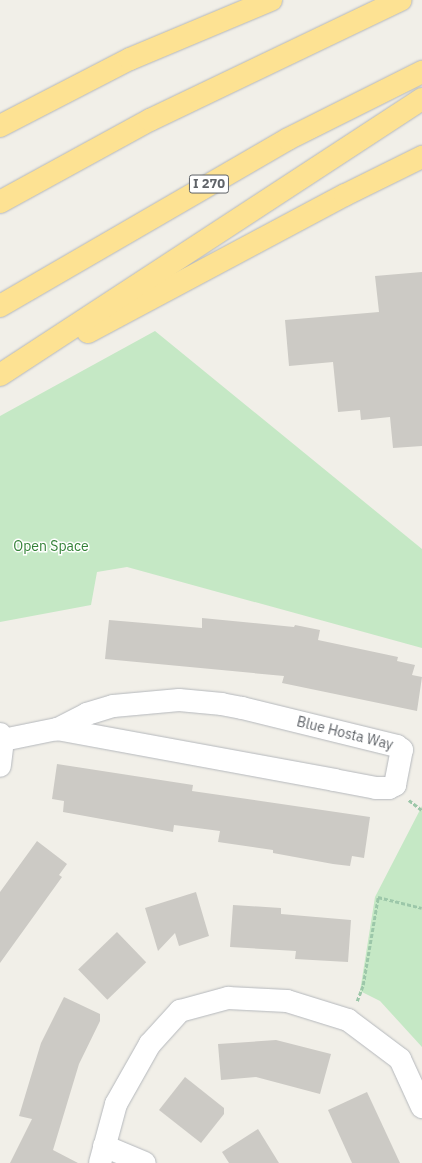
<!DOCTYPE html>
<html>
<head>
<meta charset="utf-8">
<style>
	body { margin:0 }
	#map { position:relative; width:422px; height:1163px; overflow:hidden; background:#f1efe8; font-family:"IBM Plex Sans",sans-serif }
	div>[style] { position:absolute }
	.green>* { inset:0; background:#c5e8c5 }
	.building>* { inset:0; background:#cccac5; transform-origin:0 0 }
	.path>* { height:2.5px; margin-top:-1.25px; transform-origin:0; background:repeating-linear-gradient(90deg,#9cc7a9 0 4px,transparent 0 6px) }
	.roads { filter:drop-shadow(0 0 1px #b5b8bc) drop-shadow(0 0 1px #b5b8bc) }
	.street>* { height:22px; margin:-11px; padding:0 11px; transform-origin:11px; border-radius:11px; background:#fff }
	.highway>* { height:22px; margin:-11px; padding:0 11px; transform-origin:11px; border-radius:11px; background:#fde293 }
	span { translate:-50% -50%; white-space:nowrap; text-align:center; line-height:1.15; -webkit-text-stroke:3px #fff; paint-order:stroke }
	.shield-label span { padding:1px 3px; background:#fff; border:1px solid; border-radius:3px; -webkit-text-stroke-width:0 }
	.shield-label { font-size:13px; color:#5f6368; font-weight:700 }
	.park-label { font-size:14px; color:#348238 }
	.street-label { font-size:14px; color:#5f6368 }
</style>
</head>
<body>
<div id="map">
	<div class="green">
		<div style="clip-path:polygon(155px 331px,422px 549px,422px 648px,127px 567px,97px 572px,91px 605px,0 622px,0 416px)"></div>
		<div style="clip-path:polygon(422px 806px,422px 1047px,380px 1001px,360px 991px,375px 897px)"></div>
	</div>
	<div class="building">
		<div style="clip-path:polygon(422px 272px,422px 446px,393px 448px,390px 417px,361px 420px,360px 410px,338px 412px,333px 362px,289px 366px,285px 320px,379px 312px,375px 276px)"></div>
		<div style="clip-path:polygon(202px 618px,294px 627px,295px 625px,320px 630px,318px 640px,398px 657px,397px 661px,415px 665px,412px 675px,422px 677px,417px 711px,282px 683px,284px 676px,105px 659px,109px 620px,202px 628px)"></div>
		<div style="clip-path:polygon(57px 764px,193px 785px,192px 791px,370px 817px,364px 858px,352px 856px,350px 866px,333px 864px,273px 853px,273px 850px,218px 842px,220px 831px,174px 825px,173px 832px,63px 812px,64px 801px,52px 799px)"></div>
		<div style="clip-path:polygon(37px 841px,67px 864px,59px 875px,62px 877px,0 963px,0 892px)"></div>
		<div style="clip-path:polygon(196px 892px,209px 936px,179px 946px,175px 933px,158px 951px,145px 908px)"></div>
		<div style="clip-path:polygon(233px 905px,281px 908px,281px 914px,351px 920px,348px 962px,295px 959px,296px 951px,230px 947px)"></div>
		<div style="left:117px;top:932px;width:42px;height:54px;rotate:46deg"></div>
		<div style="clip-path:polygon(64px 997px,100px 1014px,100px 1021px,79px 1064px,53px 1150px,78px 1163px,10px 1163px,32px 1119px,19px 1116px,41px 1043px)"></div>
		<div style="clip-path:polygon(276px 1040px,331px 1054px,320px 1094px,256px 1077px,221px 1080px,218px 1044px)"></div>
		<div style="clip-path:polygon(185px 1077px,224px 1108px,224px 1114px,201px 1143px,159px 1110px)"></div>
		<div style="clip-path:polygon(367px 1092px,400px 1163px,352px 1163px,328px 1110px)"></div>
		<div style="clip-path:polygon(258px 1129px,279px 1163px,229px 1163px,222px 1152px)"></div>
	</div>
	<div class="path">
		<div style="left:409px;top:800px;width:16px;rotate:38deg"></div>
		<div style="left:357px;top:1001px;width:17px;rotate:-69deg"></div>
		<div style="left:363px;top:985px;width:89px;rotate:-80.3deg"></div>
		<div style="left:378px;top:897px;width:45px;rotate:14deg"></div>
	</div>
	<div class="roads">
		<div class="street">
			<div style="left:0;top:734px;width:7px;rotate:63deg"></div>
			<div style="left:3px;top:740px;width:26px;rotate:97deg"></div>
			<div style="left:3px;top:740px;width:55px;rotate:-11.5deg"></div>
			<div style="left:57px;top:729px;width:282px;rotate:10.4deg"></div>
			<div style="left:334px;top:780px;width:43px;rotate:10.8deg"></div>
			<div style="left:376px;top:788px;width:13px"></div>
			<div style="left:389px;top:788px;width:7px;rotate:-27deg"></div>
			<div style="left:395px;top:785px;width:36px;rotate:-79deg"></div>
			<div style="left:402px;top:750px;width:6px;rotate:-141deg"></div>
			<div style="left:397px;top:746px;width:160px;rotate:-166.2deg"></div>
			<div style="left:242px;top:708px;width:20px;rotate:-169deg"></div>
			<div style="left:222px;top:704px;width:43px;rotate:-174.7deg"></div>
			<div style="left:179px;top:700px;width:66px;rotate:174.8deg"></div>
			<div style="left:113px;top:706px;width:27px;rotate:163deg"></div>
			<div style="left:87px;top:714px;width:34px;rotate:153deg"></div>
			<div style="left:104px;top:1146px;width:44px;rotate:22.5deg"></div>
			<div style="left:100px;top:1163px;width:61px;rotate:-74.8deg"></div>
			<div style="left:116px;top:1104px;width:69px;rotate:-60.5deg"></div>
			<div style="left:150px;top:1044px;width:45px;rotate:-47.7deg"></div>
			<div style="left:180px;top:1011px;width:50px;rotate:-15.2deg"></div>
			<div style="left:228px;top:998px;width:59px;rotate:2.9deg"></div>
			<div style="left:287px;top:1001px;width:64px;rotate:17.3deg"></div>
			<div style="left:348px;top:1020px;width:65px;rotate:36.9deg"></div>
			<div style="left:400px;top:1059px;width:53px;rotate:65.4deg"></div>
		</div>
		<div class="highway">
			<div style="left:0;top:126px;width:146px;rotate:-27.3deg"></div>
			<div style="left:130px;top:59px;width:153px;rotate:-22.7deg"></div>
			<div style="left:0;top:202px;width:171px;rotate:-28.7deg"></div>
			<div style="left:150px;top:120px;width:278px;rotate:-25.6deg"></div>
			<div style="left:0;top:306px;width:333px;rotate:-30.1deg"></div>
			<div style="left:288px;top:139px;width:150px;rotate:-26.6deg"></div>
			<div style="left:88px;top:332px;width:291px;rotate:-28.1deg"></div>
			<div style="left:345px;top:195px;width:86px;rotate:-26.3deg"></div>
			<div style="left:0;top:375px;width:504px;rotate:-33.19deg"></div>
		</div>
	</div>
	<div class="shield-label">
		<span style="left:209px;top:184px">I 270</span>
	</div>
	<div class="park-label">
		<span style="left:51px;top:546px">Open Space</span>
	</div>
	<div class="street-label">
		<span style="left:345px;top:733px;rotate:14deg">Blue Hosta Way</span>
	</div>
</div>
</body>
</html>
